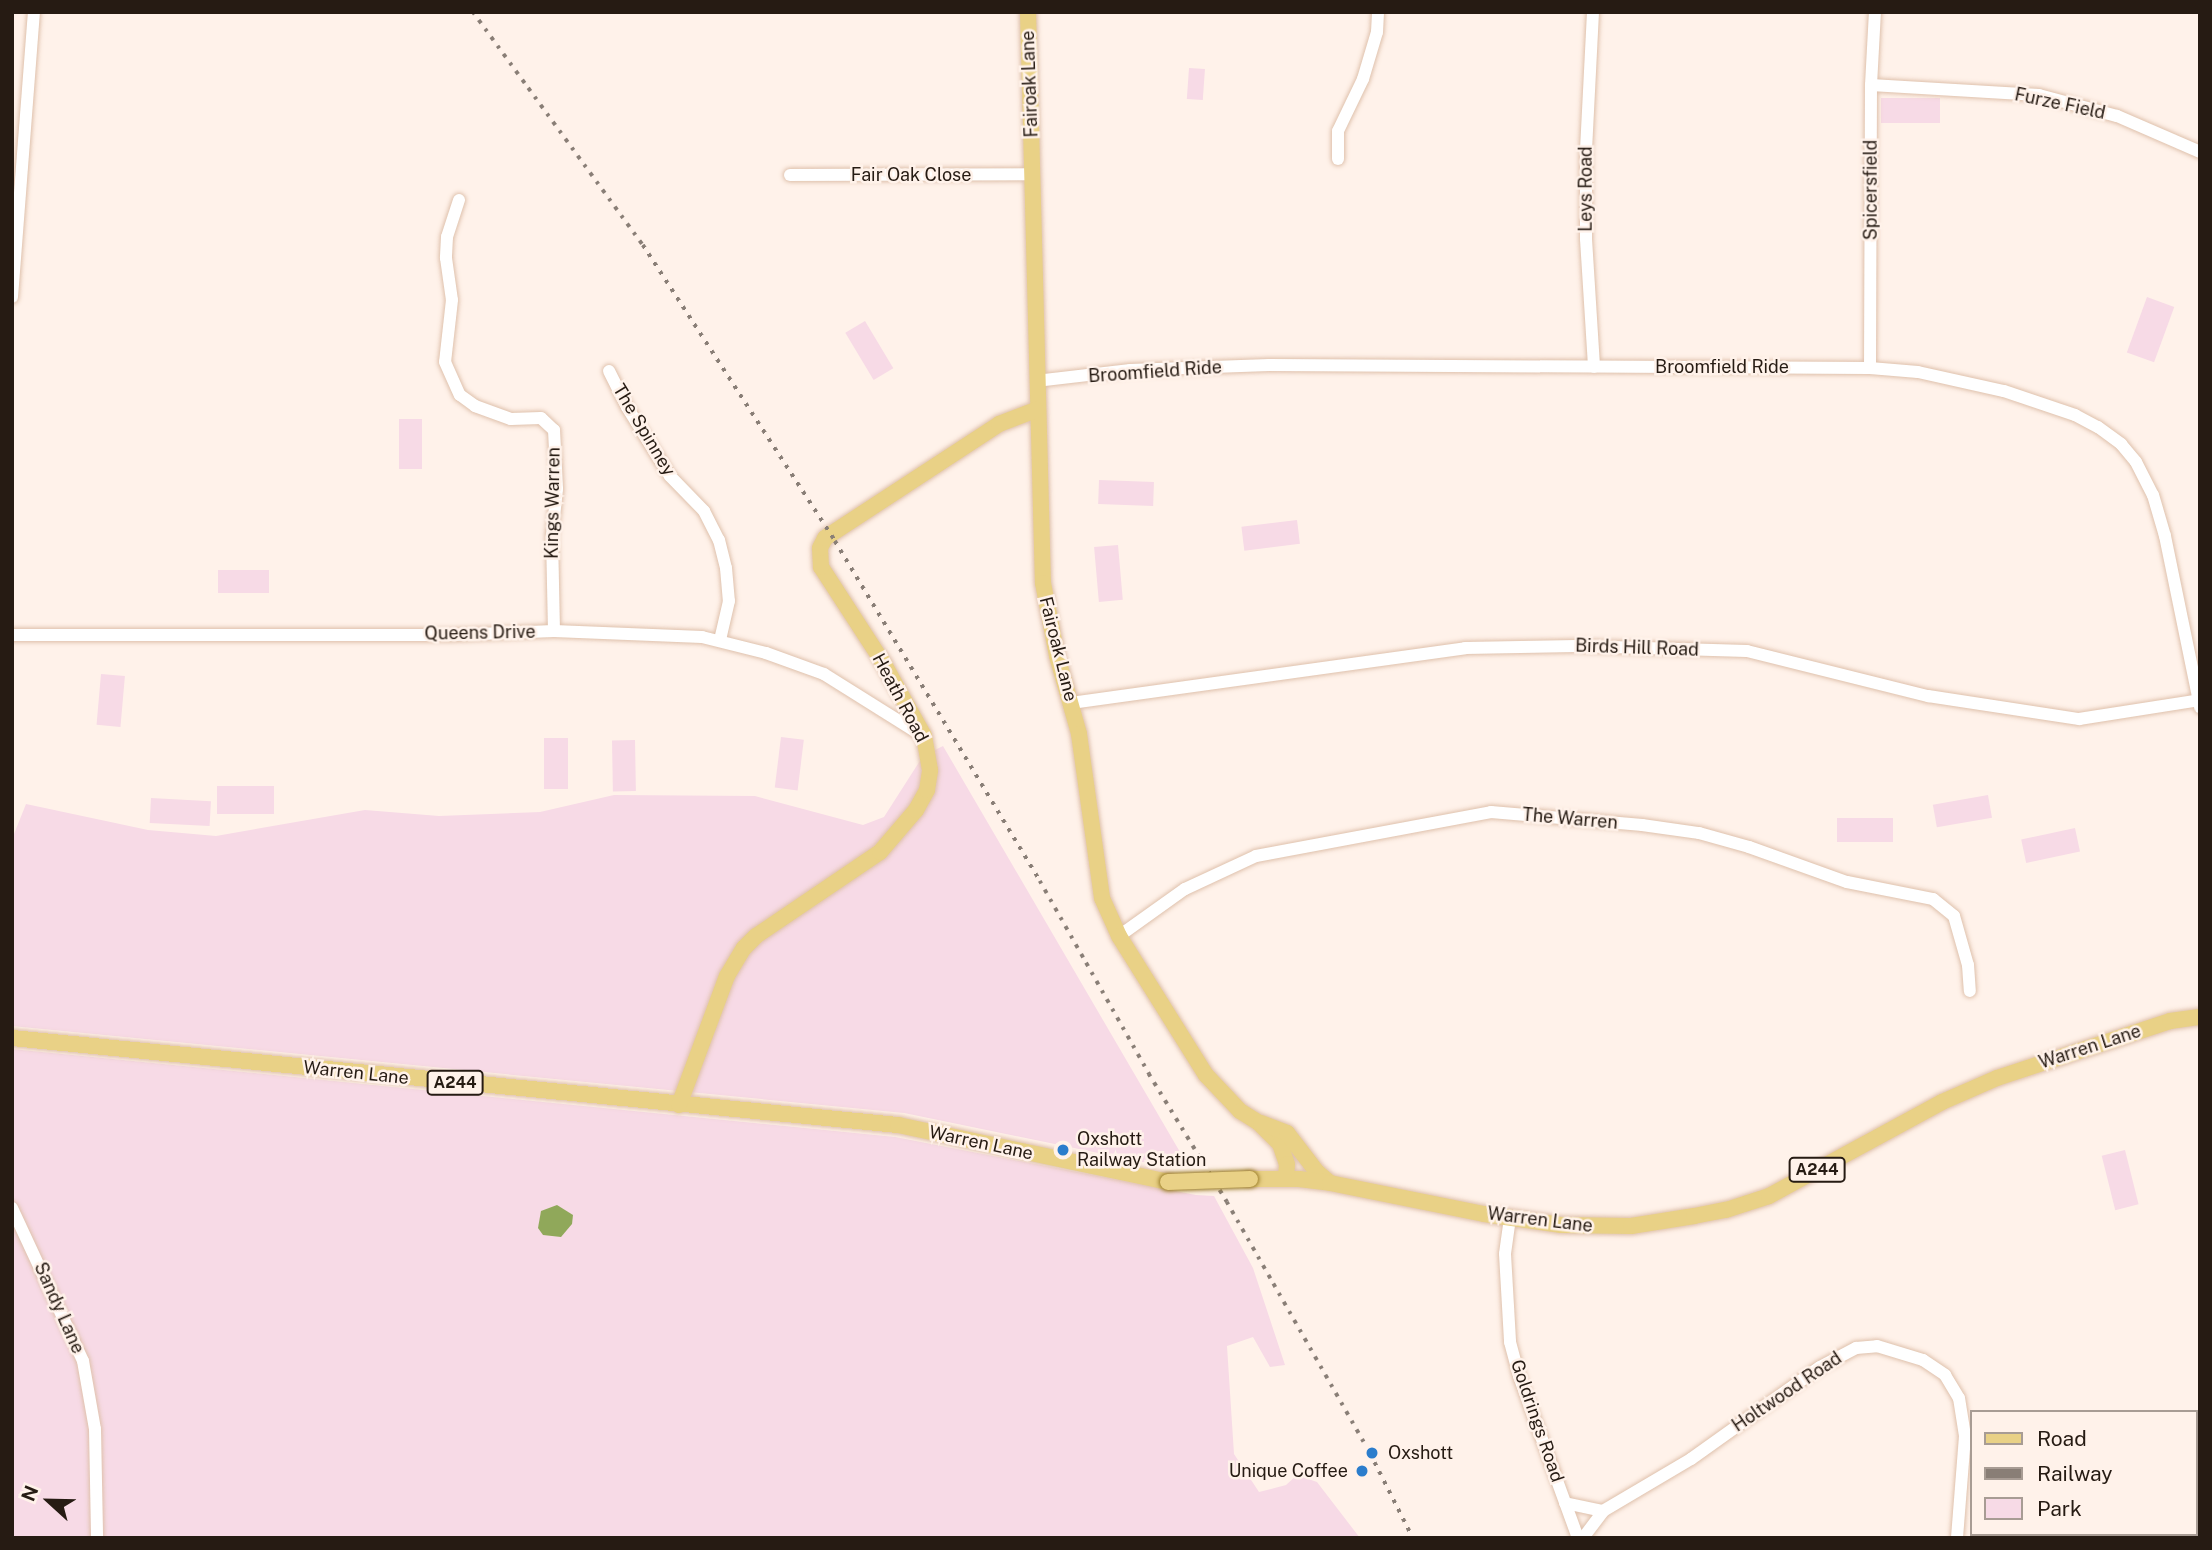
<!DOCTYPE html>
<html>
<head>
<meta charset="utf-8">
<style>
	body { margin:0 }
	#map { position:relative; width:2212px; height:1550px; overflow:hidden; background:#fff2ea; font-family:"Public Sans",sans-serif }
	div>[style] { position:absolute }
	.green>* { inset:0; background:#f7dae6; transform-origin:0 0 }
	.water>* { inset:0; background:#90a85a }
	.roads { filter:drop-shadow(0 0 2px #dfc1ac) drop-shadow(0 0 2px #dfc1ac) }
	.minor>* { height:12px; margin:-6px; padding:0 6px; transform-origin:6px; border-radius:6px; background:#fff }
	.major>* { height:16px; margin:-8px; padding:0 8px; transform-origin:8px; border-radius:8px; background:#e9d186 }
	.rail>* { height:3.5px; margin-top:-1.75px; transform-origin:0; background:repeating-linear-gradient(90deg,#897e76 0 3.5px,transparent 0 10.5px) }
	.bridges { filter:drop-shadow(0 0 2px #9b7d29) drop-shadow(0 0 2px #9b7d29) }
	.major-bridge>* { height:16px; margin:-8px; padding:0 8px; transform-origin:8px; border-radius:8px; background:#e9d186 }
	.dots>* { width:19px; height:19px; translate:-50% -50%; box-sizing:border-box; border:4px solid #fff2ea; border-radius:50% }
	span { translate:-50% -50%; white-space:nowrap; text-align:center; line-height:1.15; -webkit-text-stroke:5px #fff2ea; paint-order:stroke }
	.shield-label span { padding:2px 5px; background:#fff2ea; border:2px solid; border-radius:5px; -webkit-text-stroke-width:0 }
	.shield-label { font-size:16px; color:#261b13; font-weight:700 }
	.street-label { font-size:18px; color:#261b13 }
	.poi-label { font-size:18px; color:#261b13 }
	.left { translate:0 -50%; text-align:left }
	.right { translate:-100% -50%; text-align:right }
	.frame { position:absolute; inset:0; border:14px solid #261b13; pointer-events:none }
	.legend { position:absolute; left:1970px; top:1410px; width:228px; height:126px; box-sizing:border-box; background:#fff2ea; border:2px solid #a89c94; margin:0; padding:9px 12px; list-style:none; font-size:21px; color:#261b13 }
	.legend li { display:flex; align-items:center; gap:14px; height:35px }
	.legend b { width:35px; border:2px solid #a89c94 }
	.north { position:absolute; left:14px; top:1466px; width:70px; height:70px; -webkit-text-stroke:5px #fff2ea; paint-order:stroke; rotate:292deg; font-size:19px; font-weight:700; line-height:28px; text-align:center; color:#261b13 }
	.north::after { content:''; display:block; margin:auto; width:24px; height:32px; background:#261b13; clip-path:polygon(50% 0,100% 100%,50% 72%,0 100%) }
</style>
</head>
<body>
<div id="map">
	<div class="green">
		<div style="left:1189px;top:68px;width:16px;height:31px;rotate:4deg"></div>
		<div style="left:1940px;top:98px;width:25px;height:59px;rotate:90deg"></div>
		<div style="left:2147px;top:297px;width:29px;height:59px;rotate:20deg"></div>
		<div style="left:865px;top:321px;width:55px;height:23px;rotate:59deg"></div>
		<div style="left:399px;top:419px;width:23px;height:50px"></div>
		<div style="left:1099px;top:480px;width:55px;height:24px;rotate:2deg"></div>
		<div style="left:1297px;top:520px;width:24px;height:56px;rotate:83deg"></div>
		<div style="left:1118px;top:545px;width:55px;height:24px;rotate:85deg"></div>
		<div style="left:218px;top:570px;width:51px;height:23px"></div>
		<div style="left:101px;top:674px;width:24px;height:51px;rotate:5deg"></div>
		<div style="left:781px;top:737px;width:23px;height:51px;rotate:7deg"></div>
		<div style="left:544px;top:738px;width:24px;height:51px"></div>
		<div style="left:635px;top:740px;width:51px;height:23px;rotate:89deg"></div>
		<div style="clip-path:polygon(943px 746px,1187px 1164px,1142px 1162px,904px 1113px,12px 1026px,12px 839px,26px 804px,148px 830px,216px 836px,365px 810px,439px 816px,540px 812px,614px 795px,755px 796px,863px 825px,884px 817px,923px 756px)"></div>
		<div style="left:217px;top:786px;width:57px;height:28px"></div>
		<div style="left:1988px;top:795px;width:23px;height:56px;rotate:80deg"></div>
		<div style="left:151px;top:798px;width:60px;height:25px;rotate:3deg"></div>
		<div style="left:1893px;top:818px;width:24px;height:56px;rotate:90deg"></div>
		<div style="left:2075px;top:828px;width:24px;height:55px;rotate:78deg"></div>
		<div style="clip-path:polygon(12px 1049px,895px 1137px,1196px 1195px,1214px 1196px,1253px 1268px,1285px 1365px,1270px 1367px,1253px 1337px,1227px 1346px,1234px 1454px,1259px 1492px,1286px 1485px,1297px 1475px,1317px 1482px,1360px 1538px,12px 1538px)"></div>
		<div style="left:2125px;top:1150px;width:56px;height:24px;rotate:76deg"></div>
	</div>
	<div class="water">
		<div style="clip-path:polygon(557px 1205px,573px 1215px,572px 1224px,561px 1237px,543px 1235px,538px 1228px,541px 1211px)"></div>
	</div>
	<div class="roads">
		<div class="minor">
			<div style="left:1593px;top:12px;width:137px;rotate:92.9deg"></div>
			<div style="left:1586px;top:149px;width:90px;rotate:90deg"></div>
			<div style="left:1586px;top:239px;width:128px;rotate:86.4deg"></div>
			<div style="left:1871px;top:85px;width:168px;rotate:3.4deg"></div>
			<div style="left:2039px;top:95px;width:81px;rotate:15.1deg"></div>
			<div style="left:2117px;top:116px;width:90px;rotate:23.4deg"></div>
			<div style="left:1338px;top:159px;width:28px;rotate:-90deg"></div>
			<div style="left:1338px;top:131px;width:58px;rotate:-64.3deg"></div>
			<div style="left:1363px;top:79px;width:49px;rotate:-73.4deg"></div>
			<div style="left:1377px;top:32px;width:20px;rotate:-87deg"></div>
			<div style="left:790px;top:175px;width:242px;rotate:-0.2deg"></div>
			<div style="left:459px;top:200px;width:39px;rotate:108deg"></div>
			<div style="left:447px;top:237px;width:21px;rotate:93deg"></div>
			<div style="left:446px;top:258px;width:42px;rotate:81.9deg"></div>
			<div style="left:452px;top:300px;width:62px;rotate:96.4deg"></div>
			<div style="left:445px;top:362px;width:36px;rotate:66deg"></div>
			<div style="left:460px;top:395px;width:19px;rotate:36deg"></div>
			<div style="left:475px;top:406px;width:38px;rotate:20deg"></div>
			<div style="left:511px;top:419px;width:30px;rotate:-2deg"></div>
			<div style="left:541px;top:418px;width:18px;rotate:43deg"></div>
			<div style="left:554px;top:430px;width:59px;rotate:87.1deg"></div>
			<div style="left:557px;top:489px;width:47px;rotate:96.1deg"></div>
			<div style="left:552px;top:536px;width:95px;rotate:88.8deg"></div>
			<div style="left:12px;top:297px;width:286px;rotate:-85.6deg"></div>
			<div style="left:1870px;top:368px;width:283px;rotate:-89.8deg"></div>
			<div style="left:1871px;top:85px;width:73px;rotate:-86.9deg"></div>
			<div style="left:609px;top:371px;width:40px;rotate:63.4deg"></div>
			<div style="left:627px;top:407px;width:81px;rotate:58.1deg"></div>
			<div style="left:670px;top:476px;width:49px;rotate:45.8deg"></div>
			<div style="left:704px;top:511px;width:33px;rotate:63deg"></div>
			<div style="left:719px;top:540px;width:29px;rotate:76deg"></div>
			<div style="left:726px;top:568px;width:33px;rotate:85deg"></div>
			<div style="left:729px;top:601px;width:40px;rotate:103deg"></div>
			<div style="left:1036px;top:381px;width:95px;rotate:-6.7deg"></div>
			<div style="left:1130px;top:370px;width:139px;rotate:-2.1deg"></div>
			<div style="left:1269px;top:365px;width:601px;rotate:0.29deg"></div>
			<div style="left:1870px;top:368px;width:48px;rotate:4.8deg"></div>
			<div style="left:1918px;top:372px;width:88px;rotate:12.5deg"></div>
			<div style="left:2004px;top:391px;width:75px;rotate:18.7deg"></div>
			<div style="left:2075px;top:415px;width:26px;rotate:28deg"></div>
			<div style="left:2098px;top:427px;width:29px;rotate:36deg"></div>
			<div style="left:2121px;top:444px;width:23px;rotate:50deg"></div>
			<div style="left:2136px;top:462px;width:37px;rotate:63deg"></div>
			<div style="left:2153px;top:495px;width:43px;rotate:73.7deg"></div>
			<div style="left:2165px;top:536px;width:175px;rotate:78.4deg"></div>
			<div style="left:12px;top:635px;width:438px"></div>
			<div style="left:450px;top:635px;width:104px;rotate:-2.2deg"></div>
			<div style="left:554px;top:631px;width:148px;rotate:2.3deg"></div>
			<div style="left:702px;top:637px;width:66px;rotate:14deg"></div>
			<div style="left:766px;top:653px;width:62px;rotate:19.9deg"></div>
			<div style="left:824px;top:674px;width:117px;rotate:32.1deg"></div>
			<div style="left:1071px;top:703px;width:398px;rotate:-7.9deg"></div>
			<div style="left:1465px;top:648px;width:112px;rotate:-1deg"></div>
			<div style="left:1577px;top:646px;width:170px;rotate:1.7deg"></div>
			<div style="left:1747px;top:651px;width:187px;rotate:14deg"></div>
			<div style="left:1928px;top:696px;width:153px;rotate:8.7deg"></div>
			<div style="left:2079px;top:719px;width:122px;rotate:-8.9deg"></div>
			<div style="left:1119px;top:936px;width:81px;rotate:-35.5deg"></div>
			<div style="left:1185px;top:889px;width:78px;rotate:-24.9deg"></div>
			<div style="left:1256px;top:856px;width:239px;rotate:-10.6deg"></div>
			<div style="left:1491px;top:812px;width:152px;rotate:4.9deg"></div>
			<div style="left:1642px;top:825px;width:58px;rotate:8deg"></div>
			<div style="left:1699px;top:833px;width:52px;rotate:15.6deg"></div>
			<div style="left:1749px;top:847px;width:104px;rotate:19.7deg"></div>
			<div style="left:1847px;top:882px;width:88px;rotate:11.2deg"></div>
			<div style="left:1933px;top:899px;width:27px;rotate:39deg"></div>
			<div style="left:1954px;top:916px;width:51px;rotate:74.1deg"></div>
			<div style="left:1968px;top:965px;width:26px;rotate:86deg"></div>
			<div style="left:12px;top:1208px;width:169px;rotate:65.1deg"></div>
			<div style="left:83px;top:1361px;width:69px;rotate:80deg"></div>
			<div style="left:95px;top:1429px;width:109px;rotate:88.9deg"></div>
			<div style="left:1510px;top:1218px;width:36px;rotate:98deg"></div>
			<div style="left:1505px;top:1254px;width:88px;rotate:86.7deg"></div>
			<div style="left:1510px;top:1342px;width:35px;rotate:75deg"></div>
			<div style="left:1519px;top:1376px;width:172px;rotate:70deg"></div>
			<div style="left:1565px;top:1503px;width:39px;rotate:12deg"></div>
			<div style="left:1583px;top:1538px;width:34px;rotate:-53deg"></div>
			<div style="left:1603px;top:1511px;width:102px;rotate:-30.6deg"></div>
			<div style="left:1691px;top:1459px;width:158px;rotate:-35.5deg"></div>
			<div style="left:1820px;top:1367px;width:41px;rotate:-27.8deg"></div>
			<div style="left:1856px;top:1348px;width:21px;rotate:-5deg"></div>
			<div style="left:1877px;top:1346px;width:48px;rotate:16.9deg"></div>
			<div style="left:1923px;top:1360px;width:27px;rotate:34deg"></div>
			<div style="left:1945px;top:1375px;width:27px;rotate:59deg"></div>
			<div style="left:1959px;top:1398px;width:38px;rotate:81deg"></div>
			<div style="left:1965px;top:1436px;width:102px;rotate:94.5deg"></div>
		</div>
		<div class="major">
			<div style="left:1028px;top:12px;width:571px;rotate:88.5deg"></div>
			<div style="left:1043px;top:583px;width:74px;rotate:79.1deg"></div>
			<div style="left:1057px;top:656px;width:81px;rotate:74.2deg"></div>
			<div style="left:1079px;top:734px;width:166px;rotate:82deg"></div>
			<div style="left:1102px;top:898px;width:42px;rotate:65.9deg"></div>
			<div style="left:1119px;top:936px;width:164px;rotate:58deg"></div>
			<div style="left:1206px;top:1075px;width:50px;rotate:46.6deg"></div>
			<div style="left:1240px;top:1111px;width:22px;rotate:32deg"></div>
			<div style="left:1259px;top:1123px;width:30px;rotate:45deg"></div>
			<div style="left:1280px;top:1144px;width:21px;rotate:71deg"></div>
			<div style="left:1287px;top:1164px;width:14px;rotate:94deg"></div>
			<div style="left:12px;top:1038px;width:890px;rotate:5.61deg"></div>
			<div style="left:898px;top:1125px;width:276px;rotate:11.9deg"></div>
			<div style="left:679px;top:1105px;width:138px;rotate:-69.6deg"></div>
			<div style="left:727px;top:976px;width:33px;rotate:-59deg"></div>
			<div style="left:744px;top:948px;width:17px;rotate:-45deg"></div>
			<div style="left:756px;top:936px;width:150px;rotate:-34.1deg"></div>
			<div style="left:880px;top:852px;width:55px;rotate:-49.4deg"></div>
			<div style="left:916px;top:810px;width:23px;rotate:-61deg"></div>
			<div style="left:927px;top:790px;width:20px;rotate:-81deg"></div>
			<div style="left:930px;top:770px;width:35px;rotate:-100deg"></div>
			<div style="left:924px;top:736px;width:82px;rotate:-119.1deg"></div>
			<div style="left:884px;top:664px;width:116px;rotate:-123deg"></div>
			<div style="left:821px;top:567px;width:19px;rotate:-93deg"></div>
			<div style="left:820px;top:548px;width:11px;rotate:-63deg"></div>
			<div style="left:825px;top:538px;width:208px;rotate:-33.2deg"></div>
			<div style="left:999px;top:424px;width:40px;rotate:-21deg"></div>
			<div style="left:1261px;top:1123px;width:28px;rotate:21deg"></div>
			<div style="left:1287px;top:1133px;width:49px;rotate:52.4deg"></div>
			<div style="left:1317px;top:1172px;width:16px;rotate:40deg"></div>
			<div style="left:1250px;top:1179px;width:49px"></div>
			<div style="left:1299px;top:1179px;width:31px;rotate:7deg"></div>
			<div style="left:1330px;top:1183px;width:157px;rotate:11.4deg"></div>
			<div style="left:1484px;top:1214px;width:78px;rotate:8.1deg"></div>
			<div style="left:1561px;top:1225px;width:70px;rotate:0.8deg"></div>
			<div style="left:1631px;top:1226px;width:64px;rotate:-9deg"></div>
			<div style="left:1694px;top:1216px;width:33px;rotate:-11deg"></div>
			<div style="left:1726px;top:1210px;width:45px;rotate:-18deg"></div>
			<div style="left:1769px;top:1196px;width:197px;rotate:-28.5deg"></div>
			<div style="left:1942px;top:1102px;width:60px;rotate:-23.6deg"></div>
			<div style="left:1997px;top:1078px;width:182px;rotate:-18.2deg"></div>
			<div style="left:2170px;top:1021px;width:30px;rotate:-8deg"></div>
		</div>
	</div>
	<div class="rail">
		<div style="left:473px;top:12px;width:288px;rotate:53.9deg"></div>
		<div style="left:643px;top:245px;width:353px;rotate:57deg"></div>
		<div style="left:835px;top:541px;width:397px;rotate:58.9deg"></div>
		<div style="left:1040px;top:881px;width:222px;rotate:60.5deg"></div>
		<div style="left:1149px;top:1074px;width:150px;rotate:58.6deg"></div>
		<div style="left:1227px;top:1202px;width:289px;rotate:60.3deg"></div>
		<div style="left:1370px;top:1453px;width:95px;rotate:63.2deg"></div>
	</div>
	<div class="bridges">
		<div class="major-bridge">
			<div style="left:1168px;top:1182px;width:82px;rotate:-2.1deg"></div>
		</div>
	</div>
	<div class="dots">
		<div style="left:1063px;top:1150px;background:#2b7dcc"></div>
		<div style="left:1372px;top:1453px;background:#2b7dcc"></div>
		<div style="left:1362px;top:1471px;background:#2b7dcc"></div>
	</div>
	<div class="shield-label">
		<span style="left:455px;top:1083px">A244</span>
		<span style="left:1817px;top:1170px">A244</span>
	</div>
	<div class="street-label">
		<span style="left:1030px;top:84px;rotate:-92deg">Fairoak Lane</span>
		<span style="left:2060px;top:104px;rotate:12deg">Furze Field</span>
		<span style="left:911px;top:175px">Fair Oak Close</span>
		<span style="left:1586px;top:189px;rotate:-90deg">Leys Road</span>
		<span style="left:1871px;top:190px;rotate:-90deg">Spicersfield</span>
		<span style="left:1722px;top:367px">Broomfield Ride</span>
		<span style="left:1155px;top:372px;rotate:-4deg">Broomfield Ride</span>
		<span style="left:644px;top:430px;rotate:59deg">The Spinney</span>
		<span style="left:553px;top:503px;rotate:-89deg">Kings Warren</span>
		<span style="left:480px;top:633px;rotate:-1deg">Queens Drive</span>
		<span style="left:1637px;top:648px;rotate:2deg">Birds Hill Road</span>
		<span style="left:1058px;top:649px;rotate:76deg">Fairoak Lane</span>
		<span style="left:900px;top:698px;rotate:62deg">Heath Road</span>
		<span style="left:1570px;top:819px;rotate:5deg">The Warren</span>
		<span style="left:2090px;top:1047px;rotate:-18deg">Warren Lane</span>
		<span style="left:356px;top:1073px;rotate:6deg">Warren Lane</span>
		<span style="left:981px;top:1143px;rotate:12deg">Warren Lane</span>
		<span style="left:1540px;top:1220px;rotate:7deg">Warren Lane</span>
		<span style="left:59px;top:1308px;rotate:66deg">Sandy Lane</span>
		<span style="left:1787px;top:1392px;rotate:-34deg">Holtwood Road</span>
		<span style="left:1537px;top:1421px;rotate:71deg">Goldrings Road</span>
	</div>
	<div class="poi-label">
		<span class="left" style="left:1077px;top:1150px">Oxshott<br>Railway Station</span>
		<span class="left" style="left:1388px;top:1453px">Oxshott</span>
		<span class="right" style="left:1348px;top:1471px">Unique Coffee</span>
	</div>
	<div class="frame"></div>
	<ul class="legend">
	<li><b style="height:9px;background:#e9d186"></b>Road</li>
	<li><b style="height:9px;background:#897e76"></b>Railway</li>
	<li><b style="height:19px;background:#f7dae6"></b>Park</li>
	</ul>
	<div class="north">N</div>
</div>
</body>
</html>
